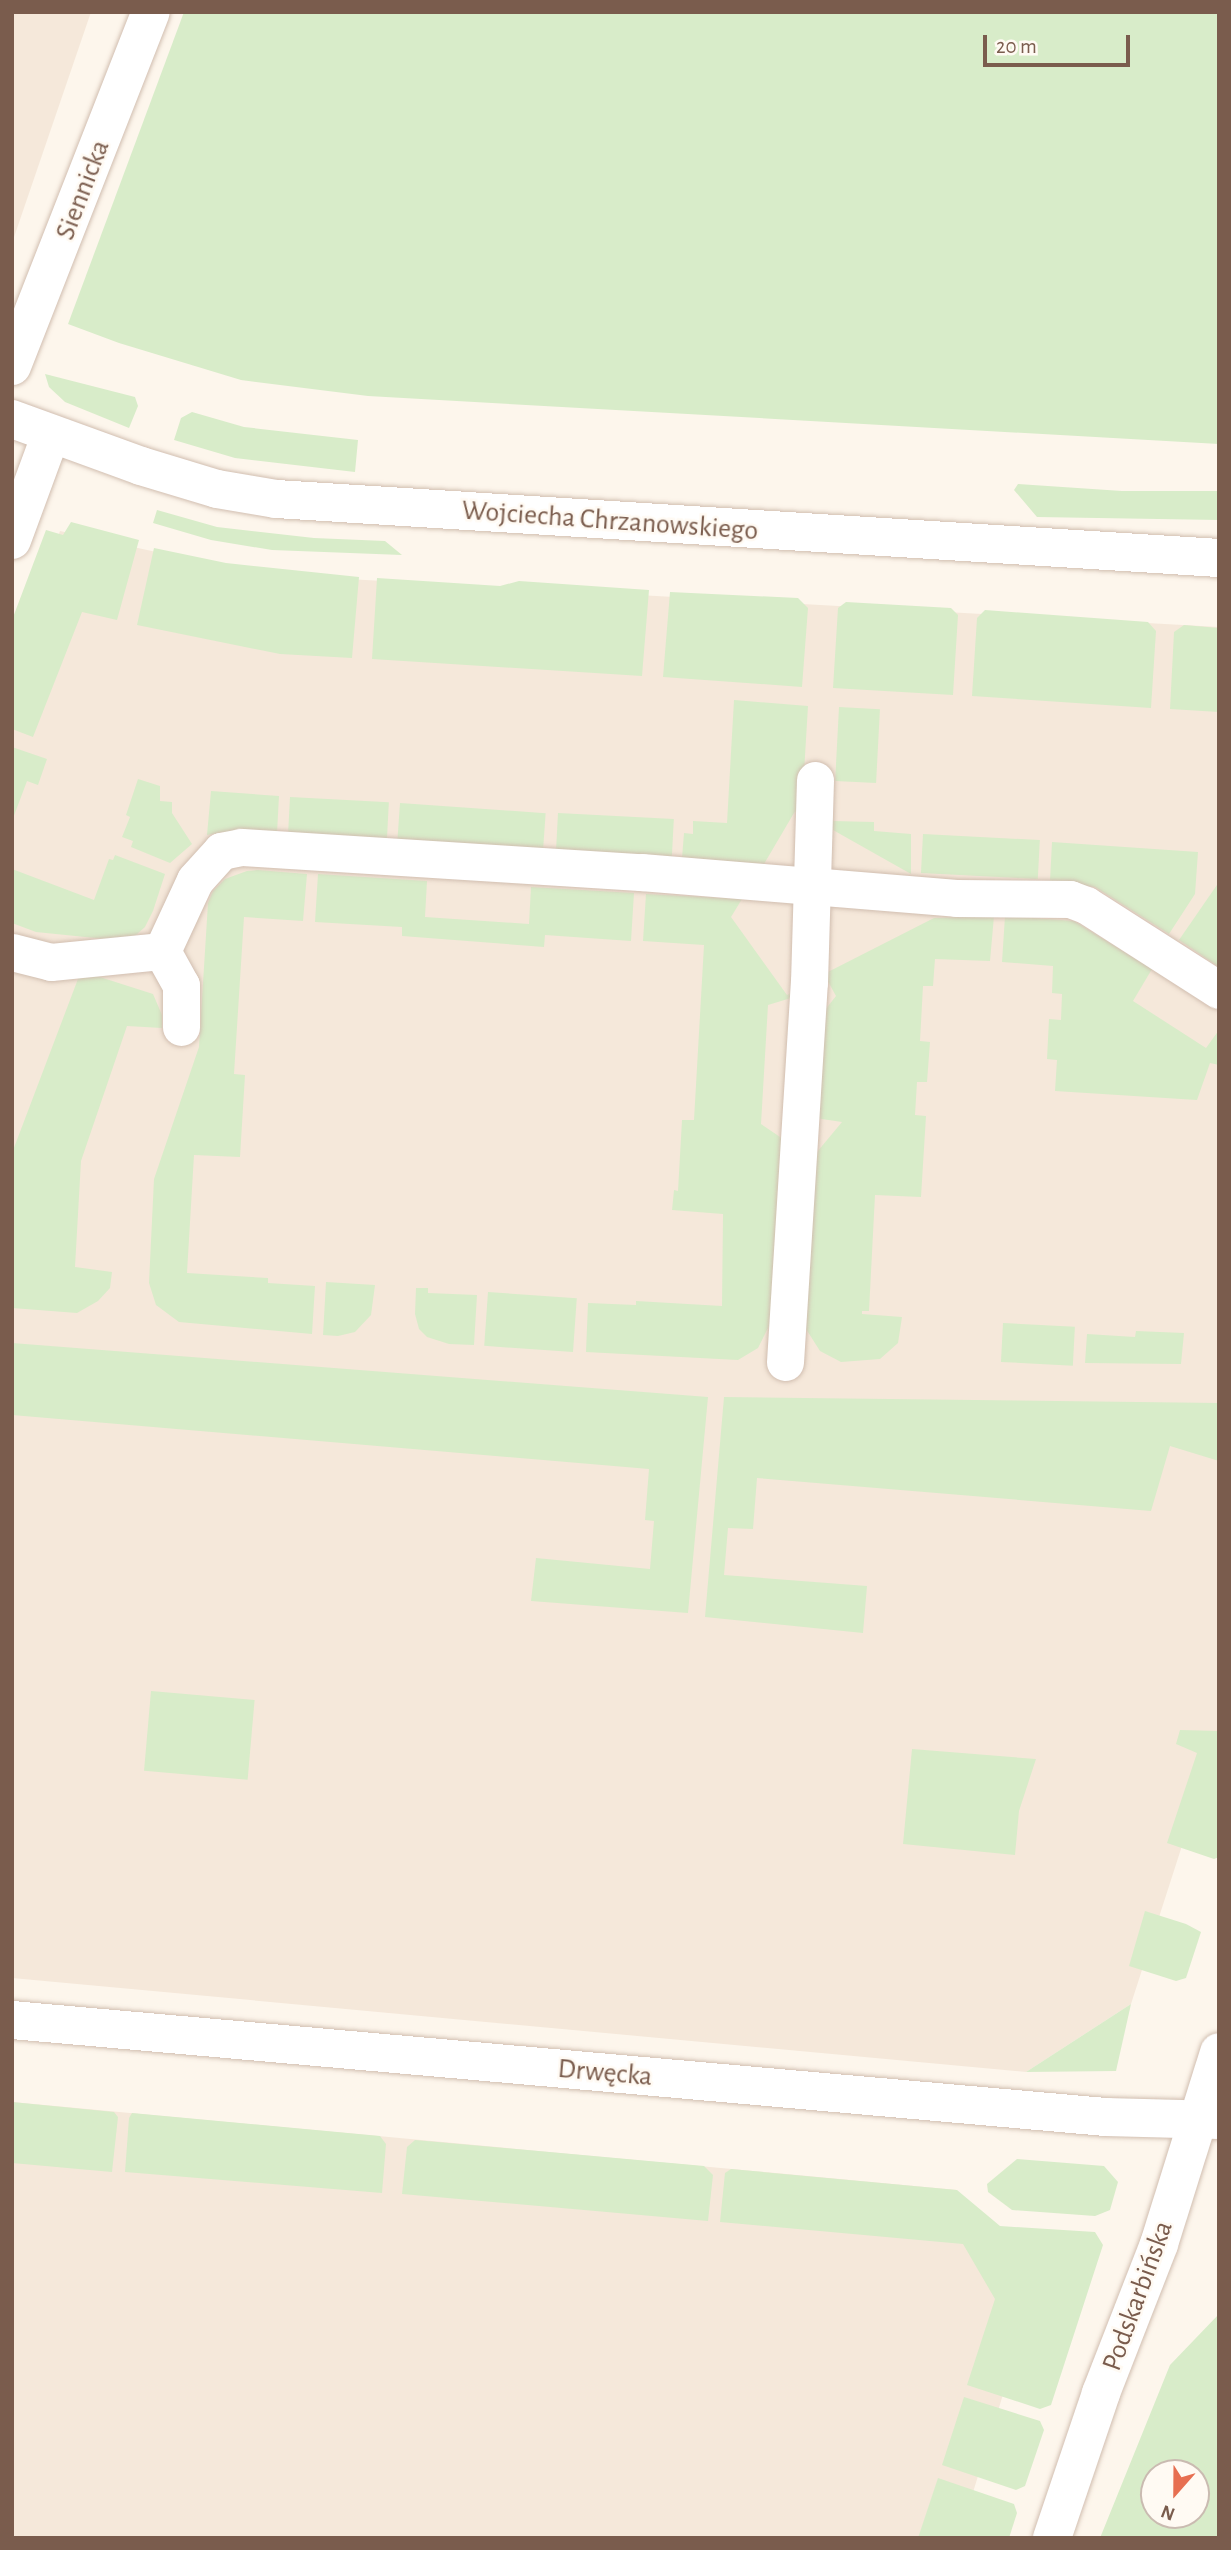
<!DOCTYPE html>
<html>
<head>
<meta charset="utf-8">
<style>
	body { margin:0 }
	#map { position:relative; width:1231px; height:2550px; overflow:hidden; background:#fdf6ec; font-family:"Alegreya Sans",sans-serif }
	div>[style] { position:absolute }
	.residential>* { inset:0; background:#f5e8da }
	.green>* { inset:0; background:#d8ecc9; transform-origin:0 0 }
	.roads { filter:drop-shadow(0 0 2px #d1beb0) drop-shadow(0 0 2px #d1beb0) }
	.pedestrian>* { height:37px; margin:-18.5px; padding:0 18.5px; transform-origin:18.5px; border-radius:18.5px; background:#fff }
	.minor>* { height:38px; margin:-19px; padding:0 19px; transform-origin:19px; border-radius:19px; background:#fff }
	span { translate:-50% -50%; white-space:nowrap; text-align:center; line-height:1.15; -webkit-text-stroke:5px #fffaf3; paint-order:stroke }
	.street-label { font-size:28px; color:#7a5c4d }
	.frame { position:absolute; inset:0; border:14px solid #7a5c4d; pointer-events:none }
	.north { position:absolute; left:1140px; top:2459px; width:70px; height:70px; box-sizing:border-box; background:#fffaf3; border:2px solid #cabbb1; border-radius:50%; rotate:201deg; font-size:19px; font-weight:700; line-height:28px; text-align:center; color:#7a5c4d }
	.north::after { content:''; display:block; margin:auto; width:24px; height:32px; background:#e76f51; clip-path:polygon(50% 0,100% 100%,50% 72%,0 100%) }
	.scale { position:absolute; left:983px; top:35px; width:147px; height:32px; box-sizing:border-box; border:4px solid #7a5c4d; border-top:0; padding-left:9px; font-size:21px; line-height:24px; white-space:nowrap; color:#7a5c4d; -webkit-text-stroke:5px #fffaf3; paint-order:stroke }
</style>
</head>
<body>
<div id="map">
	<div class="residential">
		<div style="clip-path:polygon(12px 12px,91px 12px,12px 243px)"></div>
		<div style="clip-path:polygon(60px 531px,257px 574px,1219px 627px,1219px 1731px,1131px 2004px,1026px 2072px,12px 1978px,12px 663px)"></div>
		<div style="clip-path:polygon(12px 2102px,957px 2190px,967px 2230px,1024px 2326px,959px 2538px,12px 2538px)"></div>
	</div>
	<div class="green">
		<div style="clip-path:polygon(184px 12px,1219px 12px,1219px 444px,368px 396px,241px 380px,119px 343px,68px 324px)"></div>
		<div style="clip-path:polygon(45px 374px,135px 397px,138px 406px,129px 428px,65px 402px,49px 387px)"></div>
		<div style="clip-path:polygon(192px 412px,244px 427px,358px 440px,355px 472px,235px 458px,174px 440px,181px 418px)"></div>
		<div style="clip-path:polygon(1018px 484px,1122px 491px,1219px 491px,1219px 520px,1037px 517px,1014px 490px)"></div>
		<div style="clip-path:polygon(157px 510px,217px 527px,314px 538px,385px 541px,402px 555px,272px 550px,211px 540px,153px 523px)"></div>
		<div style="clip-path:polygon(71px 522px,139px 540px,117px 620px,82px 612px,33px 737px,12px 729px,12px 620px,46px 530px,63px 535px)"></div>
		<div style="clip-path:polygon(154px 548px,226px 563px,359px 577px,352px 658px,280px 654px,137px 625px)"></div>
		<div style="clip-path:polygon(377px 578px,500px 586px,519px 581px,649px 590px,642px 676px,372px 659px)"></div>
		<div style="clip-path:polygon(670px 592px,798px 598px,808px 608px,802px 687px,663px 677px)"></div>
		<div style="clip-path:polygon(846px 602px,951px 608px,958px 615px,953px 695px,833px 688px,838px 608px)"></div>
		<div style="clip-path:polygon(985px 610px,1148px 622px,1156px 631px,1151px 708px,972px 696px,977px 618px)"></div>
		<div style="clip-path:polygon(1184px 625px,1219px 628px,1219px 712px,1170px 709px,1174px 632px)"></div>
		<div style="clip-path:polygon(734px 700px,808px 706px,802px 806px,794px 813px,764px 864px,682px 858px,684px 833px,693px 834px,693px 821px,727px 823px)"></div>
		<div style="left:839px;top:707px;width:41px;height:74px;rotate:3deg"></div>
		<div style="clip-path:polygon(12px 747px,47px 759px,38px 785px,27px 781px,12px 821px)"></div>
		<div style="clip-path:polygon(138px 779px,160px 786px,160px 801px,172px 802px,172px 813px,192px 844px,170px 863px,131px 847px,133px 841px,122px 837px,130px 817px,126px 815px)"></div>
		<div style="clip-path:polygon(211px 791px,279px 796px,277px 833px,223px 832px,207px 835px)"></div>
		<div style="left:290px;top:797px;width:99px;height:37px;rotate:3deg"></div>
		<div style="left:400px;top:803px;width:146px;height:38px;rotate:4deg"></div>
		<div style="left:558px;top:813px;width:116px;height:38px;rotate:3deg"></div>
		<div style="clip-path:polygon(832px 821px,874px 822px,874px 831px,911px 834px,911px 874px,833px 830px)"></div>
		<div style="left:923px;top:834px;width:117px;height:39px;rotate:3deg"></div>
		<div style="clip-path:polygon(1052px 842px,1198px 852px,1195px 894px,1169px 934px,1095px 887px,1050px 881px)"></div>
		<div style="clip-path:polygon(115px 855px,165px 874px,153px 911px,145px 927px,136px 935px,125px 941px,36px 932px,12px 923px,12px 869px,94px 900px,109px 859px,113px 860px)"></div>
		<div style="clip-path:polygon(258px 870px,307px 874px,303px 921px,244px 917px,234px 1074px,245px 1075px,240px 1157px,194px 1155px,187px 1273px,268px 1278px,268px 1283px,315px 1286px,312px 1334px,179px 1322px,156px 1305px,149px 1283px,154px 1179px,199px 1047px,208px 903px,213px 891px,225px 879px,247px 871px)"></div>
		<div style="clip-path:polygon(318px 874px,427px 881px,425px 917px,529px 924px,531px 887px,634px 893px,631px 941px,545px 935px,544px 947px,402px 936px,402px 927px,315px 922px)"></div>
		<div style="clip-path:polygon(1219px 882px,1219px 967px,1179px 940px)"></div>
		<div style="clip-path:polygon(646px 894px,742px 899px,731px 917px,787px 995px,791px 993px,791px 998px,768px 1005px,761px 1124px,783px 1139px,773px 1318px,758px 1348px,738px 1360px,586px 1352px,588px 1303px,636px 1305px,636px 1301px,722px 1306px,723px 1214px,672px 1210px,674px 1190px,678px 1191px,682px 1120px,694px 1120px,704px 945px,643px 941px)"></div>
		<div style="clip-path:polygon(994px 916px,990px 961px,935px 959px,933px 986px,923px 986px,920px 1041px,930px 1042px,927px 1082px,917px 1082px,915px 1115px,926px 1116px,921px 1197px,875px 1195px,869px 1311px,862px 1311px,862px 1314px,902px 1317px,898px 1343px,880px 1359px,841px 1362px,820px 1351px,806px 1329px,802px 1314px,812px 1158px,842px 1122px,815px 1118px,821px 1015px,836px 996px,824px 974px,934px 918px)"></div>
		<div style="clip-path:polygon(1005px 916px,1074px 921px,1152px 969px,1133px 1001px,1206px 1048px,1219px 1030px,1219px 1065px,1210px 1063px,1197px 1100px,1055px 1091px,1057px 1060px,1047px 1059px,1049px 1019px,1061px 1020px,1062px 994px,1052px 993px,1053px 966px,1002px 962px)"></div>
		<div style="clip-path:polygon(81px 971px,153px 994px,162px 1015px,162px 1028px,127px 1026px,81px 1161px,75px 1267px,112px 1272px,110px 1288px,98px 1301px,77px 1313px,12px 1308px,12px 1153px)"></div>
		<div style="clip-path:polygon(326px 1282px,375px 1285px,371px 1315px,355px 1332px,338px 1336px,323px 1335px)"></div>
		<div style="clip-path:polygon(416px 1288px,428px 1288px,428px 1293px,477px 1295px,474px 1345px,449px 1344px,427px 1337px,419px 1329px,415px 1314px)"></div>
		<div style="left:488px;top:1292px;width:89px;height:54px;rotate:4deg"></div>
		<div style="left:1003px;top:1323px;width:72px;height:39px;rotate:3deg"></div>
		<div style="clip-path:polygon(1136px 1331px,1184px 1333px,1181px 1364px,1085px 1363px,1087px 1334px,1135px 1337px)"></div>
		<div style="clip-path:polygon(12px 1343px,708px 1397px,688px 1613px,531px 1601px,536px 1558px,650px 1569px,654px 1521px,645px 1520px,649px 1469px,12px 1415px)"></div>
		<div style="clip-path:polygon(724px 1397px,1219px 1403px,1219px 1461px,1170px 1446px,1151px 1511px,757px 1478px,753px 1529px,728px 1528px,724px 1575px,867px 1586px,863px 1633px,705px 1617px)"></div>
		<div style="left:151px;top:1691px;width:104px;height:80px;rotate:5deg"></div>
		<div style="clip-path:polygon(1180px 1730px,1219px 1731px,1219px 1857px,1214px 1859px,1167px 1843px,1197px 1753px,1176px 1744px)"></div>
		<div style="clip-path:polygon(912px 1749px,1036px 1759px,1019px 1811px,1015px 1855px,903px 1844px)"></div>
		<div style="clip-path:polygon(1145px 1911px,1186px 1924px,1201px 1932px,1186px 1978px,1176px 1981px,1129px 1966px)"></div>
		<div style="clip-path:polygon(1131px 2004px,1116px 2071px,1026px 2072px)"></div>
		<div style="clip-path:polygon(12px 2102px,114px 2112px,118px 2117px,112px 2172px,12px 2163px)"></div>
		<div style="clip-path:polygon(132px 2113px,380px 2136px,386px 2144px,382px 2193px,125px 2172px,129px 2118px)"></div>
		<div style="clip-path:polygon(415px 2140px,704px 2166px,713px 2175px,708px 2221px,402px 2194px,407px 2147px)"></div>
		<div style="clip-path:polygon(1017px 2159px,1104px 2166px,1118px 2182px,1110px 2210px,1095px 2216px,1012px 2210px,988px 2192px,987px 2184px)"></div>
		<div style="clip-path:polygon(731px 2169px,957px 2190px,1000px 2226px,1095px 2232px,1103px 2245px,1051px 2405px,1040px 2409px,967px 2385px,995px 2299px,963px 2244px,720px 2222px,725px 2173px)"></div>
		<div style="clip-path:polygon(evenodd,1219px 2314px,1219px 2538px,1100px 2538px,1170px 2365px,1219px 2314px,1154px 2473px,1196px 2473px,1196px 2515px,1154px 2515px,1154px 2473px)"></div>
		<div style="clip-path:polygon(964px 2397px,1040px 2421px,1044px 2430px,1025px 2486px,1016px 2490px,942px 2465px)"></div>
		<div style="clip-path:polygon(938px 2478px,1014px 2504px,1017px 2513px,1009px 2538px,918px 2538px)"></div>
	</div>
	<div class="roads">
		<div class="pedestrian">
			<div style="left:162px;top:951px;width:39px;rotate:61deg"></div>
			<div style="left:181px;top:985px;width:42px;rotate:90deg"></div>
			<div style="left:12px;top:952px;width:40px;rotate:14.4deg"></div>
			<div style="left:51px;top:962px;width:112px;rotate:-5.7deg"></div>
			<div style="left:162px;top:951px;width:78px;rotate:-65.1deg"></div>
			<div style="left:195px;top:880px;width:39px;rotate:-48deg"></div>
			<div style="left:221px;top:851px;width:20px;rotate:-11deg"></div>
			<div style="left:241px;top:847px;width:401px;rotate:3.6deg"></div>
			<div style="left:641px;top:872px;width:316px;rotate:4.7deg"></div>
			<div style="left:956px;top:898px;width:114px;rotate:0.5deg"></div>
			<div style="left:1070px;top:899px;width:17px;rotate:21deg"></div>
			<div style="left:1086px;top:905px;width:158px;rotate:32.6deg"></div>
			<div style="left:785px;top:1362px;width:381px;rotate:-86.4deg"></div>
			<div style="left:809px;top:982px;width:202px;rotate:-88.3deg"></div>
		</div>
		<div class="minor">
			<div style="left:12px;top:366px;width:380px;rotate:-68.6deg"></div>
			<div style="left:12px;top:419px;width:137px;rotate:20deg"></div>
			<div style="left:141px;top:466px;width:79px;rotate:16.8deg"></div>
			<div style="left:217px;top:489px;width:60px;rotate:9.6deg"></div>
			<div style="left:276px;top:499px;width:945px;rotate:3.58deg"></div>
			<div style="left:12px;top:540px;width:113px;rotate:-69.8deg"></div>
			<div style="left:12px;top:2020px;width:1098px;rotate:5.07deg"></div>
			<div style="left:1106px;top:2117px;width:113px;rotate:1.5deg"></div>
			<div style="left:1052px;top:2538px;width:153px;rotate:-71.3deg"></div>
			<div style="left:1101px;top:2393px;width:160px;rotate:-68.7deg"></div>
			<div style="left:1159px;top:2244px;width:201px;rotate:-72.6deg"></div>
		</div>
	</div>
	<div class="street-label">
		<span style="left:83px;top:190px;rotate:-69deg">Siennicka</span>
		<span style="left:610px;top:521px;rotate:4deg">Wojciecha Chrzanowskiego</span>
		<span style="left:605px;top:2073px;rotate:5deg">Drwęcka</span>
		<span style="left:1138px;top:2296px;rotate:-70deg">Podskarbińska</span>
	</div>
	<div class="frame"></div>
	<div class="north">N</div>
	<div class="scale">20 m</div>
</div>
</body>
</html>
